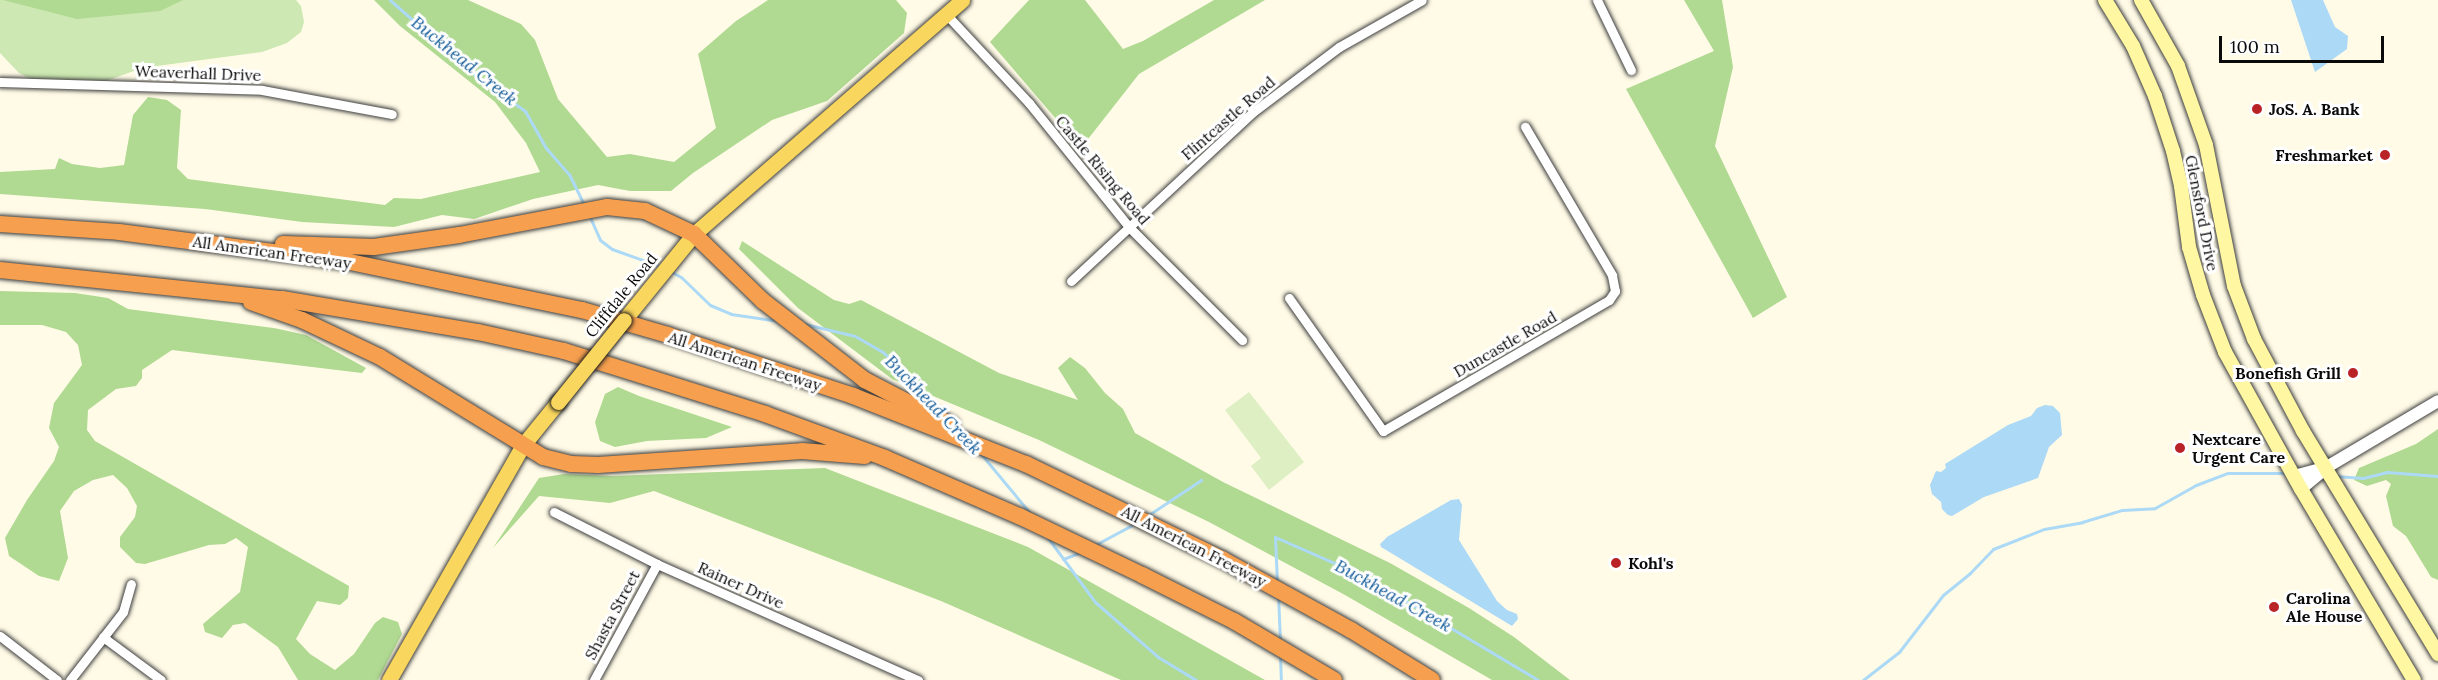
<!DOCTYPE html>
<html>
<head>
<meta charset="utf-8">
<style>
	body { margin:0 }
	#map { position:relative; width:2438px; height:680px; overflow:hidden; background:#fffbe7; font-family:Lora,serif }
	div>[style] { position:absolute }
	.green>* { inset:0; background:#cde8b2 }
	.forest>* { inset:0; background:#b0d992 }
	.pitch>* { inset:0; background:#dfefc4 }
	.water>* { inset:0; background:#acd9f6 }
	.stream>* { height:3px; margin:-1.5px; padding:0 1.5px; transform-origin:1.5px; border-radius:1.5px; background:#acd9f6 }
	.roads { filter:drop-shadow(0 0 2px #3d3d3d) drop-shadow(0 0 2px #3d3d3d) }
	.minor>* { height:9px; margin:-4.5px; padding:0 4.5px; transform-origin:4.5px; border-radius:4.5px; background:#fff }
	.tertiary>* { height:12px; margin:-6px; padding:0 6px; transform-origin:6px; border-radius:6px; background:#fff }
	.secondary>* { height:14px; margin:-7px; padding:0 7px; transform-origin:7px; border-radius:7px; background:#fff7a2 }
	.primary>* { height:15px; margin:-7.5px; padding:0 7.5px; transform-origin:7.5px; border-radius:7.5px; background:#f9d65d }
	.motorway>* { height:16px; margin:-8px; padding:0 8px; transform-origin:8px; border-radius:8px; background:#f59f4f }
	.bridges { filter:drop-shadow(0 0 2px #1b1b1b) drop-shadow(0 0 2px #1b1b1b) }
	.primary-bridge>* { height:15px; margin:-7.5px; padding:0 7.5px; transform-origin:7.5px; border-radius:7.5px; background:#f9d65d }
	.dots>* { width:16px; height:16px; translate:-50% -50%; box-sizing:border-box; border:3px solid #fff; border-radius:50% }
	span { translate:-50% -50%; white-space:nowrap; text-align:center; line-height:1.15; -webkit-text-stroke:6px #fff; paint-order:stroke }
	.street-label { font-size:16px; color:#0a0a0a }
	.poi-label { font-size:16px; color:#0a0a0a; font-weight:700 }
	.left { translate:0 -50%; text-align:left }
	.right { translate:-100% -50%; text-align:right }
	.water-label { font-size:18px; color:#155d9a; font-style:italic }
	.scale { position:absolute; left:2219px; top:36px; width:165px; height:27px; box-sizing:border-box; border:3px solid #0a0a0a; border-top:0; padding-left:8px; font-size:18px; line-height:21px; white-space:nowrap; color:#0a0a0a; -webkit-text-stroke:4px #fff; paint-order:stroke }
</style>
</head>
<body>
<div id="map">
	<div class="green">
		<div style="clip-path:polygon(0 0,296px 0,301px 6px,304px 22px,301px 32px,287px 43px,262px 52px,142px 68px,84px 89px,47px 88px,19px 73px,0 53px)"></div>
	</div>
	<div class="forest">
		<div style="clip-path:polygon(3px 0,183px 0,160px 11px,77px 19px)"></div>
		<div style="clip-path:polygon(374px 0,468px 0,521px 24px,535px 40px,558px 99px,607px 157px,630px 154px,674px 162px,716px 128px,698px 54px,736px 21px,768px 0,896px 0,907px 13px,904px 33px,827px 101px,772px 120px,693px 173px,671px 191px,630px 191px,598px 185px,533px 199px,474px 219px,442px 215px,394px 227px,302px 222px,205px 209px,0 194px,0 172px,55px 169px,59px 158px,72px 164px,100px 168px,124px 165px,133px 115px,148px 97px,167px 100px,181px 110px,177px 168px,188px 179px,385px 205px,394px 198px,421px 199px,540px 172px,526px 143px,495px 102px,400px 26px)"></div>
		<div style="clip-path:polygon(1029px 0,1085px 0,1123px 49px,1143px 41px,1214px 0,1265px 0,1139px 74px,1081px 148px,990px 42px)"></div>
		<div style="clip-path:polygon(1684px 0,1722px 0,1733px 67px,1715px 146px,1787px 297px,1753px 318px,1626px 89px,1714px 51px)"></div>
		<div style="clip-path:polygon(742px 241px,834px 300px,849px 304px,861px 300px,999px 373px,1078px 400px,1058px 368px,1070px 357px,1085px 368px,1105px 393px,1123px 409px,1135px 433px,1223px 482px,1390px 563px,1469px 608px,1514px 637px,1570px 680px,1492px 680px,1345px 595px,1209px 522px,1039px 440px,892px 379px,798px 308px,739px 249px)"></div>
		<div style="clip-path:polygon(0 291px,75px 293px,108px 298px,128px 309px,274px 328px,306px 335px,366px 368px,362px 373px,172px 350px,142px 370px,142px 378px,136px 386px,116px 389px,88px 410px,87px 430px,95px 441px,349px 586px,348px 598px,340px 605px,317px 601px,296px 639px,310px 654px,335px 670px,354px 654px,375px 623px,383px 617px,398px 622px,402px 634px,378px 680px,298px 680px,278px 647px,245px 623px,233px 625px,222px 638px,205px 632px,203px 624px,240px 592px,248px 547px,236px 538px,225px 544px,209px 545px,145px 564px,136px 563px,120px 547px,120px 537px,135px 517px,137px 506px,127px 488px,113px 475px,93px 480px,74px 491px,60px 511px,68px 558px,59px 581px,39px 576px,9px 556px,5px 538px,27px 500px,54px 461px,59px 447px,49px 428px,54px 403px,82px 365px,78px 345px,66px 332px,42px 325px,0 325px)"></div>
		<div style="clip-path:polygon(618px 387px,639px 396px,732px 427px,706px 438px,647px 441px,615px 447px,600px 441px,595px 422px,605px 394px)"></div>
		<div style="clip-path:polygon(2438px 429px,2438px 580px,2431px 577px,2406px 536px,2393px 526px,2386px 496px,2391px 484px,2386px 480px,2367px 486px,2354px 480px,2359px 468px,2416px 444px)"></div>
		<div style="clip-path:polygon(825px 468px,1028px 547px,1265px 680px,1121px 680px,941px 601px,654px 491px,610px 503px,539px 496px,493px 548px,539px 478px,564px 474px,612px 476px)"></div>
	</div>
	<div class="pitch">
		<div style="clip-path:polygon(1249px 392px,1304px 462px,1269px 490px,1251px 466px,1261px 458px,1225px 410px)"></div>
	</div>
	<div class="water">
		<div style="clip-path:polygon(2291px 0,2323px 0,2335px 27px,2348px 36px,2347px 49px,2315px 72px)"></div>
		<div style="clip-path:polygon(2045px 405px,2053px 406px,2060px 413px,2062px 435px,2049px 447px,2038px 478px,1984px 497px,1952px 516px,1948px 515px,1942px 509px,1941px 502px,1932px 494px,1930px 485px,1936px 471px,1941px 472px,1946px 468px,1945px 464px,2008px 425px,2031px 416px,2037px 408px)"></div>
		<div style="clip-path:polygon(1459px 499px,1462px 505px,1459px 540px,1497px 601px,1507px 610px,1517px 614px,1518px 619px,1512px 626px,1381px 547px,1380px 544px,1387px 537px,1451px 500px)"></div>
	</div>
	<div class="stream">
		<div style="left:390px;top:0;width:113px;rotate:41.4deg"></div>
		<div style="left:475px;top:75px;width:62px;rotate:35.8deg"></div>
		<div style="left:525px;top:111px;width:43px;rotate:60.4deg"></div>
		<div style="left:546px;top:148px;width:35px;rotate:49deg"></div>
		<div style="left:569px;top:174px;width:37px;rotate:64deg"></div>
		<div style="left:589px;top:215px;width:27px;rotate:66deg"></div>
		<div style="left:600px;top:240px;width:15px;rotate:37deg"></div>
		<div style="left:612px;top:249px;width:53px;rotate:19.8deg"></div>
		<div style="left:670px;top:271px;width:13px;rotate:29deg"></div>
		<div style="left:681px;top:277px;width:40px;rotate:44deg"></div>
		<div style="left:710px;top:305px;width:23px;rotate:23deg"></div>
		<div style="left:731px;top:314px;width:48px;rotate:8.5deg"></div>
		<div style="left:805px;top:324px;width:51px;rotate:13.5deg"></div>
		<div style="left:855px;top:336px;width:32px;rotate:30deg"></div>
		<div style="left:883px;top:352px;width:81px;rotate:46deg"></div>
		<div style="left:981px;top:454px;width:77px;rotate:50.3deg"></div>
		<div style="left:2336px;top:476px;width:27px;rotate:4deg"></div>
		<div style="left:2363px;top:478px;width:25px;rotate:-14deg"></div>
		<div style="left:2387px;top:472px;width:51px;rotate:4.5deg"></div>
		<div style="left:1147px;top:516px;width:65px;rotate:-33.7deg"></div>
		<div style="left:1048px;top:538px;width:79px;rotate:53.7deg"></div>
		<div style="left:1095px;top:602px;width:84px;rotate:41.1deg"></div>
		<div style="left:1158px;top:657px;width:44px;rotate:31.2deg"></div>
		<div style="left:1095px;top:545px;width:44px;rotate:-28.3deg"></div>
		<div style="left:1063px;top:559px;width:19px;rotate:-21deg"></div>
		<div style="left:1277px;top:583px;width:46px;rotate:-92.5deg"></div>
		<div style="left:1275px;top:537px;width:95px;rotate:23.6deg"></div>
		<div style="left:1362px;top:575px;width:205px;rotate:30.8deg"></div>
		<div style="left:1278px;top:595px;width:45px;rotate:87.5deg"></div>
		<div style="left:1280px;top:655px;width:25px;rotate:88deg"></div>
		<div style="left:1863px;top:680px;width:46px;rotate:-37.9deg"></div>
		<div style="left:1899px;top:652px;width:72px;rotate:-52.3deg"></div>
		<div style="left:1943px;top:595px;width:35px;rotate:-39deg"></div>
		<div style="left:1970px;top:573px;width:33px;rotate:-46deg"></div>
		<div style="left:1993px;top:549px;width:55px;rotate:-21.4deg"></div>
		<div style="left:2044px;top:529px;width:39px;rotate:-10deg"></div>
		<div style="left:2082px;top:522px;width:42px;rotate:-16.7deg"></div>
		<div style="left:2122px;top:510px;width:33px;rotate:-3deg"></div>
		<div style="left:2155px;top:508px;width:47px;rotate:-29.3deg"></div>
		<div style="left:2196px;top:485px;width:34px;rotate:-21deg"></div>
		<div style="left:2228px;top:473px;width:59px"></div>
	</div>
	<div class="roads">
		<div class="minor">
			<div style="left:1597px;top:0;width:78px;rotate:64.1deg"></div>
			<div style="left:946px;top:14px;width:122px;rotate:47deg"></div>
			<div style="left:1029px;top:103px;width:159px;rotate:51.1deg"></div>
			<div style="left:1129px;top:227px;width:160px;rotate:45deg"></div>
			<div style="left:0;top:82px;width:262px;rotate:1.7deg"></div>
			<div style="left:262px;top:90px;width:132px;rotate:10.5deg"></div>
			<div style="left:1071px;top:281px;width:248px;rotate:-42.9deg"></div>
			<div style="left:1253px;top:112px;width:108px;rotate:-37.1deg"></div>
			<div style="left:1339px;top:47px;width:95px;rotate:-29.5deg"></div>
			<div style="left:1289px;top:298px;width:163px;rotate:54.7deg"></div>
			<div style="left:1383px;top:431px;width:261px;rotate:-30.1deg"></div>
			<div style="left:1609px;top:300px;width:11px;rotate:-56deg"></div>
			<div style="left:1615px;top:291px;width:16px;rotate:-101deg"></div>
			<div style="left:1612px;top:275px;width:172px;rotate:-120.4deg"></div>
			<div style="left:554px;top:512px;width:115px;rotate:26.8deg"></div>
			<div style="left:657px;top:564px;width:286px;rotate:24deg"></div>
			<div style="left:0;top:636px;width:72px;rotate:37.7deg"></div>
			<div style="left:103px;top:637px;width:72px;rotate:36.6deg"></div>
			<div style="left:70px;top:680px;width:86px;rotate:-52.1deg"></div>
			<div style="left:123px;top:612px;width:29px;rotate:-74deg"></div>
			<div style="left:594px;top:680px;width:132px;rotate:-61.5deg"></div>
		</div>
		<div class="tertiary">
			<div style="left:2294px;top:476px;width:30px;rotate:-15deg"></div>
			<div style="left:2301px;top:489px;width:34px;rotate:-40deg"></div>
			<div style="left:2327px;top:467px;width:129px;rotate:-30.7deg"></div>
		</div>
		<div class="secondary">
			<div style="left:2105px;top:0;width:54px;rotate:58.7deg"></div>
			<div style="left:2133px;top:46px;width:55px;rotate:66.3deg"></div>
			<div style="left:2155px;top:96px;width:58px;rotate:71.9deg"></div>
			<div style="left:2173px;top:151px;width:36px;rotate:77deg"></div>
			<div style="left:2181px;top:186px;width:62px;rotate:82.5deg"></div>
			<div style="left:2189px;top:247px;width:50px;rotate:73.7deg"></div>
			<div style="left:2203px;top:295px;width:61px;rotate:68.9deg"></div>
			<div style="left:2225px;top:352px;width:157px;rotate:61deg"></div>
			<div style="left:2301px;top:489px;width:222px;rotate:59.4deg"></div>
			<div style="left:2141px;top:0;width:76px;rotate:60.7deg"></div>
			<div style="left:2178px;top:66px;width:84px;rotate:70.5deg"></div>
			<div style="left:2206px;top:145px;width:144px;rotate:78.8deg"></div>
			<div style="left:2234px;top:286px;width:57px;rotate:69.3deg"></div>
			<div style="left:2254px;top:339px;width:104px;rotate:62deg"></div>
			<div style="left:2303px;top:431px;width:261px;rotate:58.8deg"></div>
		</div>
		<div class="primary">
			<div style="left:624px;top:320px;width:111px;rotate:-50.9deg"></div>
			<div style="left:694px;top:234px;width:356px;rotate:-41.1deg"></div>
			<div style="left:389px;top:680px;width:271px;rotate:-60.3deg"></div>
			<div style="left:523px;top:445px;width:55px;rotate:-50.9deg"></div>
		</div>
		<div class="motorway">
			<div style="left:0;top:224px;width:119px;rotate:3.8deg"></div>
			<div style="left:119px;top:232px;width:233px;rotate:7.4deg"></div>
			<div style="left:350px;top:262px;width:237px;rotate:11.7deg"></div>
			<div style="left:582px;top:310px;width:90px;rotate:16.2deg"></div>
			<div style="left:668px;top:335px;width:195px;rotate:18.2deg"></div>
			<div style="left:853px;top:396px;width:186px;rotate:21.5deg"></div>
			<div style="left:1026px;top:464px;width:218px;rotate:25.9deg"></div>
			<div style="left:1222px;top:559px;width:147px;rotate:28.8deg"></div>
			<div style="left:1351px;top:630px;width:95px;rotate:31.7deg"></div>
			<div style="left:283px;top:244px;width:91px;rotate:1.9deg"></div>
			<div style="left:374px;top:247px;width:86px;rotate:-8deg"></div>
			<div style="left:459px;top:235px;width:151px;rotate:-10.7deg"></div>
			<div style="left:607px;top:207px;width:38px;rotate:6deg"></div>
			<div style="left:645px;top:211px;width:54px;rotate:25.1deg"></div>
			<div style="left:694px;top:234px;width:96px;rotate:44.2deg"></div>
			<div style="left:763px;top:301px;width:129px;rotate:37.8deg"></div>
			<div style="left:865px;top:380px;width:97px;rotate:27.6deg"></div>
			<div style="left:0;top:270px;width:283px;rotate:5.9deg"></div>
			<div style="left:282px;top:299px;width:199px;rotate:9.6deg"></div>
			<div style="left:478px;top:332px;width:88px;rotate:12.5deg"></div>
			<div style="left:564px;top:351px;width:211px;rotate:17.4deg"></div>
			<div style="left:765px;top:414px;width:128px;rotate:20.1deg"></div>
			<div style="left:885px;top:458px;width:148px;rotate:23.5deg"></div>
			<div style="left:1021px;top:517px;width:134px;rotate:25.6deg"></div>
			<div style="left:1142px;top:575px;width:103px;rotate:26.6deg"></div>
			<div style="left:1234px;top:621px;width:116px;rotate:30.5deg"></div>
			<div style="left:251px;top:302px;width:54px;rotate:19.4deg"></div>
			<div style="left:302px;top:320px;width:86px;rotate:25.4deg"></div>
			<div style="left:380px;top:357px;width:191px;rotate:31.5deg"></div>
			<div style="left:543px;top:457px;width:29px;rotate:14deg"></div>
			<div style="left:571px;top:464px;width:27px;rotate:2deg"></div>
			<div style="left:598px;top:465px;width:204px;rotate:-3.9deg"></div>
			<div style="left:802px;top:451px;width:63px;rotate:4.5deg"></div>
		</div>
	</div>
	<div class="bridges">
		<div class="primary-bridge">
			<div style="left:558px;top:402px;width:105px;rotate:-51.2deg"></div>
		</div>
	</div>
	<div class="dots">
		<div style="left:2257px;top:109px;background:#b92327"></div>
		<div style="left:2385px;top:155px;background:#b92327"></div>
		<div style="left:2353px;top:373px;background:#b92327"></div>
		<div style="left:2180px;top:448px;background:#b92327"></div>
		<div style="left:1616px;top:563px;background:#b92327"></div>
		<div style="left:2274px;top:607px;background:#b92327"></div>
	</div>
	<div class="street-label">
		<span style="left:198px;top:73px;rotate:2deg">Weaverhall Drive</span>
		<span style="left:1228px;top:118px;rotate:-41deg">Flintcastle Road</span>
		<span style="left:1103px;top:170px;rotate:50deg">Castle Rising Road</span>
		<span style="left:2202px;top:213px;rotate:79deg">Glensford Drive</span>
		<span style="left:272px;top:252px;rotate:8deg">All American Freeway</span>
		<span style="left:621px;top:295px;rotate:-51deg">Cliffdale Road</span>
		<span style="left:1505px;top:344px;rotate:-30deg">Duncastle Road</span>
		<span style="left:745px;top:361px;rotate:18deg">All American Freeway</span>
		<span style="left:1194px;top:546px;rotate:27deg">All American Freeway</span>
		<span style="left:741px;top:585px;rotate:24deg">Rainer Drive</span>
		<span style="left:612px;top:615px;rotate:-62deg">Shasta Street</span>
	</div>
	<div class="poi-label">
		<span class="left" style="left:2269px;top:109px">JoS. A. Bank</span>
		<span class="right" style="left:2373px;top:155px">Freshmarket</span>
		<span class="right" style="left:2341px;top:373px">Bonefish Grill</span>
		<span class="left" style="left:2192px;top:448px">Nextcare<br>Urgent Care</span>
		<span class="left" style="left:1628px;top:563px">Kohl's</span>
		<span class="left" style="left:2286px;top:607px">Carolina<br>Ale House</span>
	</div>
	<div class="water-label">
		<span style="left:464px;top:61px;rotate:39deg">Buckhead Creek</span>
		<span style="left:933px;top:405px;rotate:46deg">Buckhead Creek</span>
		<span style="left:1393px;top:596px;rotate:29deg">Buckhead Creek</span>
	</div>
	<div class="scale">100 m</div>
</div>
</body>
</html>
